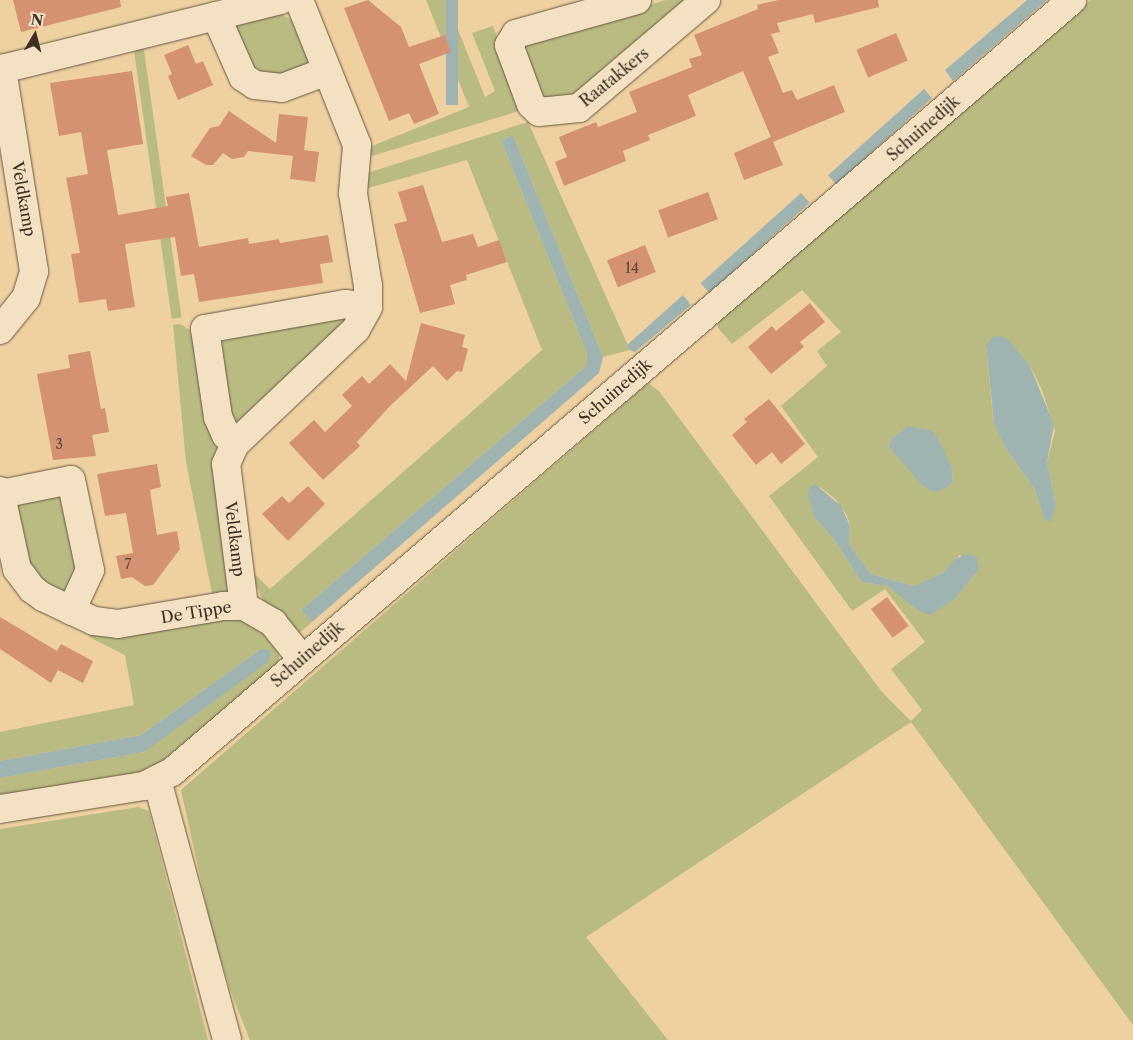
<!DOCTYPE html>
<html>
<head>
<meta charset="utf-8">
<style>
	body { margin:0 }
	#map { position:relative; width:1133px; height:1040px; overflow:hidden; background:#eed0a1; font-family:"Libre Caslon Text",serif }
	div>[style] { position:absolute }
	.green>* { inset:0; background:#babb83; transform-origin:0 0 }
	.water>* { inset:0; background:#9fb4b1; transform-origin:0 0 }
	.building>* { inset:0; background:#d49273; transform-origin:0 0 }
	.roads { filter:drop-shadow(0 0 1px #685842) drop-shadow(0 0 1px #685842) }
	.minor>* { height:28px; margin:-14px; padding:0 14px; transform-origin:14px; border-radius:14px; background:#f4e0c2 }
	span { translate:-50% -50%; white-space:nowrap; text-align:center; line-height:1.15; -webkit-text-stroke:4.5px #f4e0c2; paint-order:stroke }
	.number-label { font-size:14px; color:#614836 }
	.number-label span { -webkit-text-stroke-width:0 }
	.street-label { font-size:16px; color:#3b3022 }
	.north { position:absolute; left:10px; top:10px; width:50px; height:50px; -webkit-text-stroke:4px #f4e0c2; paint-order:stroke; rotate:8deg; font-size:14px; font-weight:700; line-height:20px; text-align:center; color:#3b3022 }
	.north::after { content:''; display:block; margin:auto; width:18px; height:22px; background:#3b3022; clip-path:polygon(50% 0,100% 100%,50% 72%,0 100%) }
</style>
</head>
<body>
<div id="map">
	<div class="green">
		<div style="clip-path:polygon(426px 0,446px 0,485px 97px,495px 91px,472px 33px,493px 26px,522px 106px,519px 111px,372px 156px,366px 144px,372px 146px,469px 107px)"></div>
		<div style="clip-path:polygon(666px 0,690px 0,578px 99px,542px 102px,522px 47px,532px 38px)"></div>
		<div style="clip-path:polygon(evenodd,1091px 0,1133px 0,1133px 1025px,911px 722px,586px 937px,668px 1040px,250px 1040px,230px 990px,211px 927px,181px 790px,648px 383px,659px 391px,882px 692px,911px 721px,922px 710px,891px 669px,925px 642px,885px 589px,852px 611px,769px 496px,818px 457px,781px 406px,827px 366px,817px 351px,841px 332px,802px 290px,732px 344px,718px 328px,716px 315px,856px 203px,1091px 0,986px 345px,1030px 366px,1042px 390px,1055px 431px,1047px 462px,1056px 506px,1044px 519px,1035px 490px,1005px 447px,993px 417px,986px 345px,1091px 0,908px 426px,941px 449px,952px 468px,953px 482px,932px 492px,888px 446px,892px 438px,908px 426px,1091px 0,820px 487px,835px 499px,846px 514px,850px 525px,849px 544px,871px 574px,914px 586px,944px 572px,960px 555px,975px 574px,955px 599px,902px 597px,887px 586px,861px 582px,834px 539px,815px 518px,809px 498px,820px 487px)"></div>
		<div style="clip-path:polygon(279px 13px,292px 20px,314px 66px,261px 81px,229px 27px)"></div>
		<div style="left:143px;top:43px;width:277px;height:10px;rotate:82deg"></div>
		<div style="clip-path:polygon(528px 122px,630px 350px,603px 357px,513px 135px,501px 140px,587px 353px,587px 365px,301px 610px,312px 622px,297px 635px,262px 599px,250px 570px,270px 589px,542px 350px,467px 160px,365px 189px,364px 174px)"></div>
		<div style="clip-path:polygon(345px 316px,347px 320px,240px 427px,231px 427px,216px 337px)"></div>
		<div style="clip-path:polygon(180px 324px,195px 333px,219px 438px,230px 590px,213px 599px,186px 462px,173px 325px)"></div>
		<div style="clip-path:polygon(61px 495px,80px 568px,75px 587px,62px 593px,56px 593px,27px 569px,15px 504px)"></div>
		<div style="clip-path:polygon(229px 614px,255px 620px,280px 651px,277px 671px,154px 772px,0 801px,0 778px,144px 752px,261px 649px,141px 735px,0 761px,0 732px,134px 705px,125px 655px,89px 637px,93px 628px)"></div>
		<div style="clip-path:polygon(138px 807px,149px 811px,208px 1040px,0 1040px,0 829px)"></div>
	</div>
	<div class="water">
		<div style="left:446px;top:0;width:12px;height:105px"></div>
		<div style="clip-path:polygon(1027px 0,1047px 0,953px 81px,945px 70px)"></div>
		<div style="left:924px;top:89px;width:12px;height:129px;rotate:48deg"></div>
		<div style="clip-path:polygon(513px 135px,603px 357px,599px 373px,312px 622px,301px 610px,587px 365px,587px 353px,501px 140px)"></div>
		<div style="left:801px;top:193px;width:13px;height:135px;rotate:48deg"></div>
		<div style="clip-path:polygon(683px 295px,691px 305px,635px 352px,630px 350px,627px 345px)"></div>
		<div style="clip-path:polygon(994px 336px,1007px 338px,1030px 366px,1054px 425px,1047px 462px,1056px 506px,1050px 522px,1044px 519px,1035px 490px,1005px 447px,994px 423px,986px 345px)"></div>
		<div style="clip-path:polygon(908px 426px,933px 431px,938px 438px,952px 468px,953px 482px,945px 489px,932px 492px,922px 485px,888px 446px,892px 438px)"></div>
		<div style="clip-path:polygon(815px 484px,841px 506px,850px 526px,849px 544px,871px 574px,914px 586px,944px 572px,955px 559px,968px 554px,977px 558px,979px 569px,955px 599px,930px 615px,919px 611px,887px 586px,861px 582px,834px 539px,815px 518px,808px 496px,810px 487px)"></div>
		<div style="clip-path:polygon(261px 649px,269px 650px,271px 655px,268px 662px,144px 752px,0 778px,0 761px,141px 735px)"></div>
	</div>
	<div class="building">
		<div style="clip-path:polygon(13px 0,120px 0,121px 7px,21px 32px)"></div>
		<div style="clip-path:polygon(368px 0,401px 27px,409px 47px,445px 35px,451px 52px,419px 64px,439px 114px,414px 124px,409px 113px,389px 121px,344px 8px)"></div>
		<div style="clip-path:polygon(778px 0,878px 0,879px 7px,815px 23px,813px 14px,777px 23px,780px 32px,771px 34px,779px 53px,768px 57px,783px 93px,792px 90px,797px 100px,834px 85px,845px 112px,773px 142px,783px 165px,744px 180px,734px 153px,771px 137px,743px 71px,688px 95px,696px 116px,648px 135px,650px 140px,623px 151px,626px 161px,564px 186px,555px 162px,567px 157px,559px 137px,596px 122px,598px 127px,637px 112px,629px 92px,692px 67px,689px 59px,702px 55px,694px 35px,758px 9px,757px 5px)"></div>
		<div style="left:896px;top:33px;width:30px;height:43px;rotate:67deg"></div>
		<div style="clip-path:polygon(188px 45px,196px 64px,203px 61px,213px 85px,178px 100px,168px 76px,172px 74px,164px 55px)"></div>
		<div style="clip-path:polygon(132px 71px,143px 144px,107px 150px,118px 215px,168px 206px,166px 197px,189px 193px,199px 247px,248px 238px,249px 244px,279px 239px,280px 243px,328px 235px,333px 262px,320px 264px,323px 283px,199px 302px,194px 274px,181px 276px,175px 237px,125px 244px,135px 307px,108px 311px,106px 299px,79px 303px,71px 254px,80px 253px,66px 178px,88px 174px,81px 132px,59px 136px,50px 83px)"></div>
		<div style="clip-path:polygon(229px 111px,276px 143px,279px 114px,308px 117px,304px 150px,319px 152px,315px 182px,290px 179px,293px 156px,248px 151px,244px 157px,232px 159px,223px 153px,213px 165px,206px 165px,191px 156px,210px 128px,219px 126px)"></div>
		<div style="clip-path:polygon(423px 185px,442px 242px,473px 234px,478px 247px,499px 240px,507px 262px,466px 275px,467px 280px,450px 285px,455px 304px,420px 313px,394px 224px,407px 221px,398px 192px)"></div>
		<div style="left:708px;top:192px;width:29px;height:53px;rotate:70deg"></div>
		<div style="left:645px;top:245px;width:29px;height:41px;rotate:68deg"></div>
		<div style="clip-path:polygon(810px 303px,825px 322px,800px 342px,804px 347px,771px 374px,748px 347px,772px 326px,776px 331px)"></div>
		<div style="clip-path:polygon(421px 323px,465px 335px,462px 347px,468px 349px,462px 372px,457px 371px,447px 381px,433px 366px,390px 406px,357px 442px,360px 446px,323px 480px,289px 443px,314px 420px,325px 432px,352px 406px,342px 395px,362px 376px,369px 384px,390px 364px,406px 381px)"></div>
		<div style="clip-path:polygon(90px 351px,101px 409px,105px 408px,109px 432px,92px 435px,96px 456px,53px 460px,37px 374px,70px 368px,68px 355px)"></div>
		<div style="clip-path:polygon(769px 399px,805px 444px,781px 464px,772px 452px,756px 465px,732px 435px,747px 422px,744px 419px)"></div>
		<div style="clip-path:polygon(157px 464px,161px 487px,150px 490px,157px 535px,177px 531px,180px 549px,153px 585px,145px 586px,132px 577px,121px 579px,116px 556px,133px 553px,126px 513px,105px 516px,97px 474px)"></div>
		<div style="clip-path:polygon(308px 486px,325px 504px,288px 541px,262px 514px,282px 496px,289px 503px)"></div>
		<div style="left:887px;top:597px;width:36px;height:20px;rotate:53deg"></div>
		<div style="clip-path:polygon(0 617px,57px 651px,61px 644px,93px 661px,83px 683px,58px 670px,51px 683px,0 649px)"></div>
	</div>
	<div class="roads">
		<div class="minor">
			<div style="left:637px;top:0;width:126px;rotate:164.3deg"></div>
			<div style="left:516px;top:34px;width:13px;rotate:122deg"></div>
			<div style="left:509px;top:45px;width:63px;rotate:69.6deg"></div>
			<div style="left:531px;top:104px;width:11px;rotate:45deg"></div>
			<div style="left:539px;top:112px;width:40px;rotate:-5.7deg"></div>
			<div style="left:579px;top:108px;width:167px;rotate:-40.4deg"></div>
			<div style="left:216px;top:16px;width:67px;rotate:66.1deg"></div>
			<div style="left:243px;top:77px;width:14px;rotate:34deg"></div>
			<div style="left:255px;top:85px;width:27px;rotate:6deg"></div>
			<div style="left:282px;top:88px;width:48px;rotate:-20.7deg"></div>
			<div style="left:0;top:330px;width:41px;rotate:-50.9deg"></div>
			<div style="left:26px;top:298px;width:28px;rotate:-73deg"></div>
			<div style="left:34px;top:271px;width:205px;rotate:-99deg"></div>
			<div style="left:2px;top:69px;width:287px;rotate:-13.9deg"></div>
			<div style="left:235px;top:444px;width:13px;rotate:-135deg"></div>
			<div style="left:226px;top:435px;width:20px;rotate:-114deg"></div>
			<div style="left:218px;top:417px;width:89px;rotate:-98.4deg"></div>
			<div style="left:205px;top:329px;width:142px;rotate:-10.1deg"></div>
			<div style="left:345px;top:304px;width:23px;rotate:7deg"></div>
			<div style="left:0;top:491px;width:80px;rotate:77.7deg"></div>
			<div style="left:17px;top:569px;width:25px;rotate:53deg"></div>
			<div style="left:32px;top:589px;width:14px;rotate:36deg"></div>
			<div style="left:43px;top:597px;width:56px;rotate:25.2deg"></div>
			<div style="left:94px;top:621px;width:24px;rotate:7deg"></div>
			<div style="left:118px;top:624px;width:107px;rotate:-9.7deg"></div>
			<div style="left:223px;top:606px;width:21px"></div>
			<div style="left:244px;top:606px;width:34px;rotate:30deg"></div>
			<div style="left:273px;top:623px;width:45px;rotate:51.3deg"></div>
			<div style="left:1px;top:494px;width:71px;rotate:-11.3deg"></div>
			<div style="left:71px;top:480px;width:92px;rotate:78.1deg"></div>
			<div style="left:90px;top:570px;width:45px;rotate:114.9deg"></div>
			<div style="left:244px;top:606px;width:143px;rotate:-97.2deg"></div>
			<div style="left:226px;top:464px;width:22px;rotate:-66deg"></div>
			<div style="left:235px;top:444px;width:167px;rotate:-43.5deg"></div>
			<div style="left:356px;top:329px;width:25px;rotate:-61deg"></div>
			<div style="left:368px;top:307px;width:21px;rotate:-90deg"></div>
			<div style="left:368px;top:286px;width:94px;rotate:-99.2deg"></div>
			<div style="left:353px;top:193px;width:48px;rotate:-85.2deg"></div>
			<div style="left:357px;top:145px;width:156px;rotate:-111.8deg"></div>
			<div style="left:157px;top:780px;width:269px;rotate:74.9deg"></div>
			<div style="left:0;top:809px;width:146px;rotate:-9.1deg"></div>
			<div style="left:144px;top:786px;width:31px;rotate:-27deg"></div>
			<div style="left:172px;top:772px;width:1186px;rotate:-40.62deg"></div>
		</div>
	</div>
	<div class="number-label">
		<span style="left:632px;top:268px">14</span>
		<span style="left:59px;top:444px">3</span>
		<span style="left:128px;top:564px">7</span>
	</div>
	<div class="street-label">
		<span style="left:614px;top:77px;rotate:-39deg">Raatakkers</span>
		<span style="left:923px;top:128px;rotate:-41deg">Schuinedijk</span>
		<span style="left:24px;top:199px;rotate:80deg">Veldkamp</span>
		<span style="left:615px;top:391px;rotate:-41deg">Schuinedijk</span>
		<span style="left:235px;top:539px;rotate:83deg">Veldkamp</span>
		<span style="left:196px;top:612px;rotate:-9deg">De Tippe</span>
		<span style="left:307px;top:654px;rotate:-41deg">Schuinedijk</span>
	</div>
	<div class="north">N</div>
</div>
</body>
</html>
